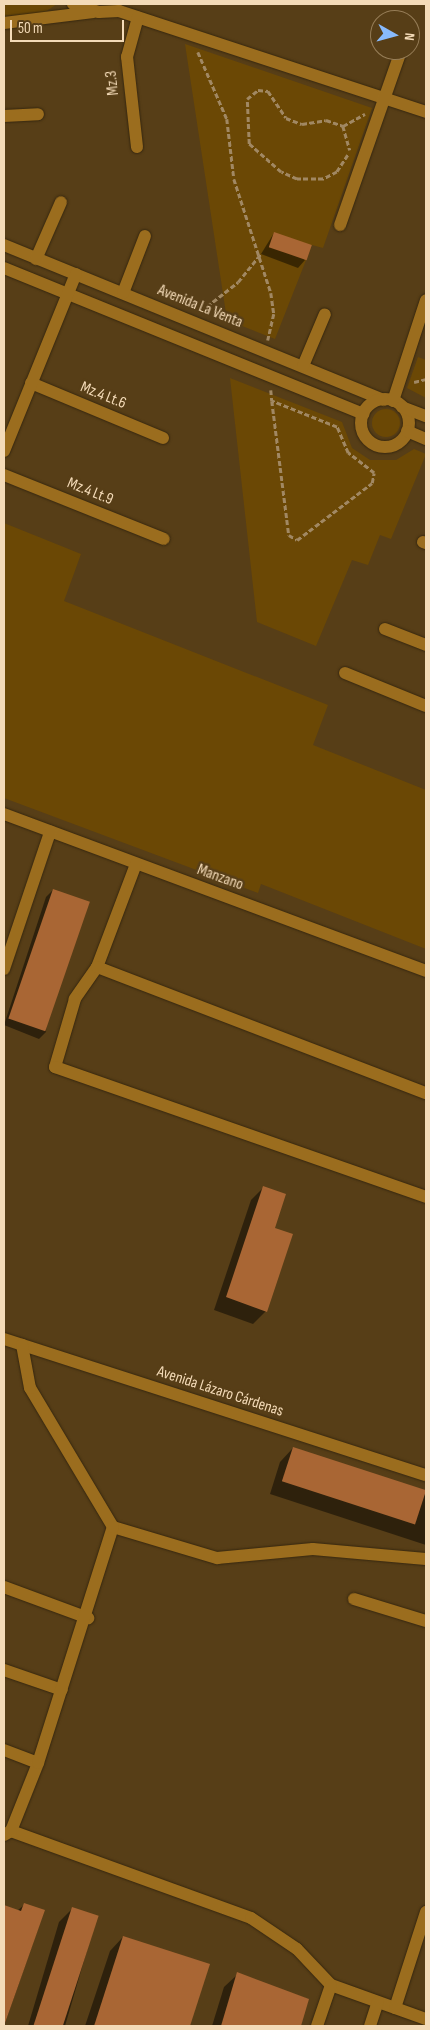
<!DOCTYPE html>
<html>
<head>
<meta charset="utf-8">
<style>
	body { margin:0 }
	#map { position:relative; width:430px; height:2030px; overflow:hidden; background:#573e17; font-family:"Sofia Sans Condensed",sans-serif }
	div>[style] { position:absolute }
	.green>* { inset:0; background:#6b4805 }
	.round { border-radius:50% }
	.shadow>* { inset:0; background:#0007 }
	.building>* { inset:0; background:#a96634; transform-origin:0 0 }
	.path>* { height:2.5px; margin-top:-1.25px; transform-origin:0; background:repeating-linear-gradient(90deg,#a18863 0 5px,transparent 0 7.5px) }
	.roads { filter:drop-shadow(0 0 1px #36270f) drop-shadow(0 0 1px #36270f) }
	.minor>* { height:12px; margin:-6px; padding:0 6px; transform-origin:6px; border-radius:6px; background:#9b6d1e }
	.minor>.ring { margin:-6px; padding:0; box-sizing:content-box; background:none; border:12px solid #9b6d1e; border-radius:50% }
	span { translate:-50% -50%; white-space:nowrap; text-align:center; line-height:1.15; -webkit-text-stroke:5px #573e17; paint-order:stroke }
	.street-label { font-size:16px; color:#f4dbb8 }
	.frame { position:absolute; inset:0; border:5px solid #f4dbb8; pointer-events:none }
	.north { position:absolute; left:370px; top:10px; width:50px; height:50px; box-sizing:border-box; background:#573e17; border:1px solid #967d57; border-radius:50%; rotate:97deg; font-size:14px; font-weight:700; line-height:20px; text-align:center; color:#f4dbb8 }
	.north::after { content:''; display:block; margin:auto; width:18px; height:22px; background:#88bafc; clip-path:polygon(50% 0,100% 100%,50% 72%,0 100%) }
	.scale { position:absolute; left:10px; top:20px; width:114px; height:22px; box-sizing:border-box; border:2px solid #f4dbb8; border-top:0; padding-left:6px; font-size:15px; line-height:18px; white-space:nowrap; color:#f4dbb8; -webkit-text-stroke:4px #573e17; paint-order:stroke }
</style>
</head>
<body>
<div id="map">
	<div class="green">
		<div style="clip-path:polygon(4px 4px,57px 4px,42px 14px,4px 16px)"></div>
		<div style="clip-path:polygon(185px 44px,372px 108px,323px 248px,312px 245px,275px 339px,227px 320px)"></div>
		<div style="clip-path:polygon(418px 357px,426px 360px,426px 398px,407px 388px)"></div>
		<div style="clip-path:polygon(230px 378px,342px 422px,352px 448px,370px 460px,396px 460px,414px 449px,426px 454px,391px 539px,380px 535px,368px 565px,352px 560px,316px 646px,257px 622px)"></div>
		<div class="round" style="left:372px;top:409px;width:28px;height:28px"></div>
		<div style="clip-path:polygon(4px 523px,81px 554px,64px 601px,328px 705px,313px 745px,426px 790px,426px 949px,261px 884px,258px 893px,4px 798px)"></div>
	</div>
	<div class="shadow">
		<div style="clip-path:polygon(274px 233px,305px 260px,298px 268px,261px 254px)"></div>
		<div style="clip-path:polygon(53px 890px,46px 1032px,39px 1039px,4px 1025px,46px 897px)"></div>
		<div style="clip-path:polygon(264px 1187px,273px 1229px,266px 1311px,253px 1324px,214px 1310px,251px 1200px)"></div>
		<div style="clip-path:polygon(293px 1448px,426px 1491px,426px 1545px,270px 1494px,280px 1462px)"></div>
		<div style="clip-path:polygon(24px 1905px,44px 1911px,4px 2026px,4px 1907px,17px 1911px)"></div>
		<div style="clip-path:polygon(72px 1909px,97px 1916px,65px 2026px,28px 2026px,59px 1922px)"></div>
		<div style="clip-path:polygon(123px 1937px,208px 1965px,188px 2026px,85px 2026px,110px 1951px)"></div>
		<div style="clip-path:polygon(238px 1974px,308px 1999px,300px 2026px,212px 2026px,224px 1987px)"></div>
	</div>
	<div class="building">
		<div style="left:274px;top:232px;width:40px;height:16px;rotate:19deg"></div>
		<div style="left:53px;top:889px;width:39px;height:137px;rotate:19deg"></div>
		<div style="clip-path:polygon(263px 1186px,286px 1194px,275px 1228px,293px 1234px,267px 1312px,226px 1297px)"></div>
		<div style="left:293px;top:1447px;width:140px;height:36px;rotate:18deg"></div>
		<div style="clip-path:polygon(24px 1903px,45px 1910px,4px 2026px,4px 1905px,21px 1911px)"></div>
		<div style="left:72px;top:1907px;width:28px;height:124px;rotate:18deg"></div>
		<div style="clip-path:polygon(123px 1936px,210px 1964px,190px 2026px,94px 2026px)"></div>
		<div style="clip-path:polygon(237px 1972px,309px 1999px,301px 2026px,221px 2026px)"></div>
	</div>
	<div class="path">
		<div style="left:198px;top:52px;width:73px;rotate:66.6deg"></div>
		<div style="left:227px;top:119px;width:60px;rotate:83.3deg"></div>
		<div style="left:234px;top:179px;width:120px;rotate:72deg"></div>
		<div style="left:271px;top:293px;width:21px;rotate:82deg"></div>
		<div style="left:274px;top:314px;width:27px;rotate:103deg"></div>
		<div style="left:343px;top:126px;width:25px;rotate:74deg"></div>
		<div style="left:348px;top:155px;width:20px;rotate:123deg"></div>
		<div style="left:337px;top:172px;width:16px;rotate:153deg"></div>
		<div style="left:323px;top:179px;width:26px;rotate:180deg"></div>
		<div style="left:297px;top:179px;width:17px;rotate:-156deg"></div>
		<div style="left:281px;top:172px;width:43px;rotate:-138.8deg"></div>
		<div style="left:249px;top:144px;width:45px;rotate:-92.5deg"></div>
		<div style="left:247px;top:99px;width:14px;rotate:-39deg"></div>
		<div style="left:258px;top:90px;width:10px;rotate:6deg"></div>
		<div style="left:268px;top:91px;width:32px;rotate:56deg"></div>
		<div style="left:286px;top:118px;width:17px;rotate:21deg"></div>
		<div style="left:302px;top:124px;width:24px;rotate:-9deg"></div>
		<div style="left:326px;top:120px;width:18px;rotate:19deg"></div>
		<div style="left:343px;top:126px;width:25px;rotate:-29deg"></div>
		<div style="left:201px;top:311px;width:47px;rotate:-38.1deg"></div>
		<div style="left:238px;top:282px;width:36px;rotate:-51deg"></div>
		<div style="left:414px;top:382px;width:12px;rotate:-14deg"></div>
		<div style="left:271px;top:390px;width:11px;rotate:85deg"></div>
		<div style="left:272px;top:401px;width:135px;rotate:82.8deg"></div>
		<div style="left:289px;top:535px;width:9px;rotate:32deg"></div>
		<div style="left:297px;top:540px;width:94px;rotate:-37.2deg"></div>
		<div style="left:372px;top:483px;width:10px;rotate:-79deg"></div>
		<div style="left:374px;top:473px;width:33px;rotate:-142deg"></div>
		<div style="left:348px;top:453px;width:28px;rotate:-113deg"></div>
		<div style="left:337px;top:427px;width:70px;rotate:-158.2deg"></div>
	</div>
	<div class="roads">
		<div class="minor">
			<div style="left:73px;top:4px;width:27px;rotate:17deg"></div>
			<div style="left:99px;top:12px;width:20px;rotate:-3deg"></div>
			<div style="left:119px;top:11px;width:323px;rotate:18.2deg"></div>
			<div style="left:4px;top:23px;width:90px;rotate:-7deg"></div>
			<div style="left:4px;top:116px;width:34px;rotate:-3deg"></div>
			<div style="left:137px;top:147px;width:91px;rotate:-96.3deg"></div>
			<div style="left:127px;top:57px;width:41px;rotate:-74.6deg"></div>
			<div style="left:340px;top:225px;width:181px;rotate:-70.7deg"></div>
			<div style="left:4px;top:245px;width:410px;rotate:22.2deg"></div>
			<div style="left:36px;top:259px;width:62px;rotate:-66.3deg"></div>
			<div style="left:4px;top:268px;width:388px;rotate:22.1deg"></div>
			<div style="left:123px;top:293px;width:61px;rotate:-68.9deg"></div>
			<div style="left:303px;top:366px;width:56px;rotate:-67.1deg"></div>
			<div style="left:31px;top:383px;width:143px;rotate:22.6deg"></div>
			<div class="ring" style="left:361px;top:399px;width:36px;height:36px"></div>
			<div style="left:393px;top:401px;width:106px;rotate:-71.9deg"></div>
			<div style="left:402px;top:407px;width:26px;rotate:21deg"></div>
			<div style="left:407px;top:431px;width:21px;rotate:23deg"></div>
			<div style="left:4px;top:451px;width:191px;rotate:-67.9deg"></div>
			<div style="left:4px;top:475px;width:172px;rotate:21.8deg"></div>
			<div style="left:423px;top:542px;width:3px;rotate:18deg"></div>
			<div style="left:385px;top:629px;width:44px;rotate:21.3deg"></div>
			<div style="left:345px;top:673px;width:87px;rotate:22.2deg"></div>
			<div style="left:4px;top:814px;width:450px;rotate:20.4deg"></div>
			<div style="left:136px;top:864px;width:110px;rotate:110.7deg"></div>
			<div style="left:97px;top:967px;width:39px;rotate:125deg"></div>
			<div style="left:75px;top:999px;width:71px;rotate:106.4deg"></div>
			<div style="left:55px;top:1067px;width:393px;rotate:19.3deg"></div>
			<div style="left:97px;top:967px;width:352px;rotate:21deg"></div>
			<div style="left:4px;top:969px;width:145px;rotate:-71.4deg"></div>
			<div style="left:4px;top:1339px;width:443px;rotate:17.9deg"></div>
			<div style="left:113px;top:1527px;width:109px;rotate:16.6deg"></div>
			<div style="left:217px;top:1558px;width:96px;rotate:-5.4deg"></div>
			<div style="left:313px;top:1549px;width:113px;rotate:5.1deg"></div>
			<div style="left:4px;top:1587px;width:90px;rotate:20.3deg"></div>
			<div style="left:354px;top:1599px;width:75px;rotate:17deg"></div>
			<div style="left:4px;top:1670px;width:61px;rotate:19deg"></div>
			<div style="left:4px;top:1750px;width:36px;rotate:21deg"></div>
			<div style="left:11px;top:1831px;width:255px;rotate:19.9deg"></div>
			<div style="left:251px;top:1918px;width:55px;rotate:34deg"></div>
			<div style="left:297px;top:1949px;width:50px;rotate:46.6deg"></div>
			<div style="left:331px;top:1985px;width:101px;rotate:19.7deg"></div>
			<div style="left:4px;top:1835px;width:8px;rotate:-30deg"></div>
			<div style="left:11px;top:1831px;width:73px;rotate:-68.3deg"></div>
			<div style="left:38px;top:1763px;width:248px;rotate:-72.4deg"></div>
			<div style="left:113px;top:1527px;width:162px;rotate:-120.8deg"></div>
			<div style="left:30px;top:1388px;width:44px;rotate:-100.5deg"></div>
			<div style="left:395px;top:2008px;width:101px;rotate:-72.1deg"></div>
			<div style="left:317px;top:2026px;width:43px;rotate:-71.1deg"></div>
			<div style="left:370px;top:2026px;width:25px;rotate:-72deg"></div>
		</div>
	</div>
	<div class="street-label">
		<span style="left:113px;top:83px;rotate:-96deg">Mz.3</span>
		<span style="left:200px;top:307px;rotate:22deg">Avenida La Venta</span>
		<span style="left:103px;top:396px;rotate:22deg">Mz.4 Lt.6</span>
		<span style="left:90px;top:492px;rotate:22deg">Mz.4 Lt.9</span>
		<span style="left:220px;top:878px;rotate:20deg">Manzano</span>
		<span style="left:220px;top:1392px;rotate:18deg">Avenida Lázaro Cárdenas</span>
	</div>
	<div class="frame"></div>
	<div class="north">N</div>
	<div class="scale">50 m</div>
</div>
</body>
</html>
